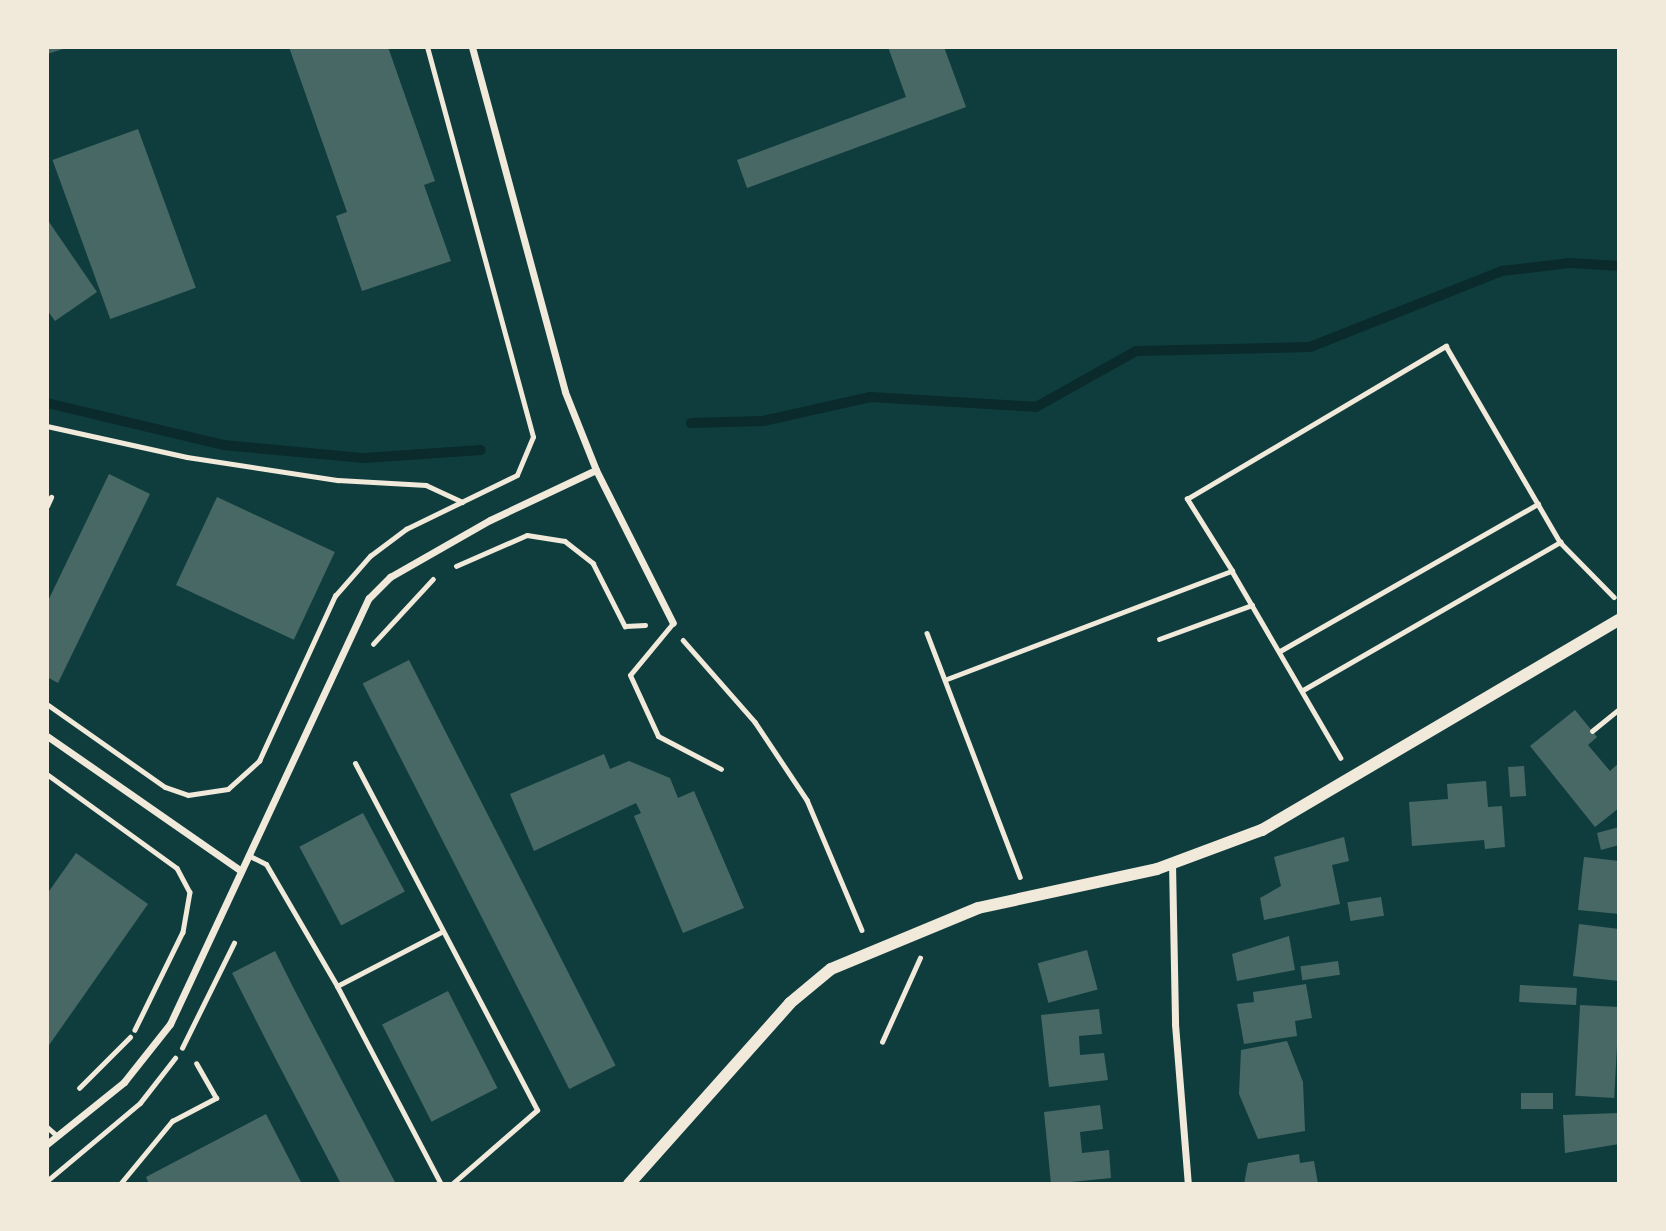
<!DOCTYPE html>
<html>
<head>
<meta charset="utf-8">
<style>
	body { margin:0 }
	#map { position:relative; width:1666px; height:1231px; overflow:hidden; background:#0f3d3e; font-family:Lora,serif }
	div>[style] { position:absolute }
	.stream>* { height:10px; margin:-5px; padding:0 5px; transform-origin:5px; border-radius:5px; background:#0a2a2b }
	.building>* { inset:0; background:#486865; transform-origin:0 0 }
	.path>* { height:4.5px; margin:-2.25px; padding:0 2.25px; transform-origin:2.25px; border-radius:2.25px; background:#f1e9da }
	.service>* { height:5px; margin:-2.5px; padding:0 2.5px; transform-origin:2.5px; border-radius:2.5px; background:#f1e9da }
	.minor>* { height:7px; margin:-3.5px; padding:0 3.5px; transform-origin:3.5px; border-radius:3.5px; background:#f1e9da }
	.tertiary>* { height:12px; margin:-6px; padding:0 6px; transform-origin:6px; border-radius:6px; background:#f1e9da }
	span { translate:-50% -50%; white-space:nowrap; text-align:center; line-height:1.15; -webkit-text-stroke:7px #f1e9da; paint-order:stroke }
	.frame { position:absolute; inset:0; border:49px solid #f1e9da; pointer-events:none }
</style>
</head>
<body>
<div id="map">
	<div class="stream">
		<div style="left:47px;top:403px;width:181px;rotate:13.4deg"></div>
		<div style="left:223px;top:445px;width:142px;rotate:5.3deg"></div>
		<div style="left:364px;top:458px;width:117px;rotate:-3.9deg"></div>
		<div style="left:691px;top:423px;width:72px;rotate:-1.6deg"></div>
		<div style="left:763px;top:421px;width:110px;rotate:-12.6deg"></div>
		<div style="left:870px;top:397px;width:166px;rotate:3.4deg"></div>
		<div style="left:1036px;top:407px;width:115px;rotate:-29.2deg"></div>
		<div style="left:1136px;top:351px;width:174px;rotate:-1.3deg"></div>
		<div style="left:1310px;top:347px;width:206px;rotate:-21.6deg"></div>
		<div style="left:1502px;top:271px;width:68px;rotate:-6.7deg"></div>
		<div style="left:1570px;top:263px;width:49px;rotate:3.5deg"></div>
	</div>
	<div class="building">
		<div style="clip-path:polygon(47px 47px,66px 47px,66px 48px,47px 54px)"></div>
		<div style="clip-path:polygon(289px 47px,388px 47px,435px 181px,424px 185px,451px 261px,362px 291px,336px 216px,347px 212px)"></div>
		<div style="clip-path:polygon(888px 47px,944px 47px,966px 107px,747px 188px,737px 160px,906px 97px)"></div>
		<div style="left:138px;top:129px;width:169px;height:91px;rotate:70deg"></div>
		<div style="clip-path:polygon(47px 219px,97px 292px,55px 321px,47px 310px)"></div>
		<div style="clip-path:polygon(109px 474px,150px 494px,58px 683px,47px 677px,47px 603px)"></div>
		<div style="left:217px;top:497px;width:130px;height:97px;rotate:25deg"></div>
		<div style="left:409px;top:660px;width:455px;height:52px;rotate:63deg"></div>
		<div style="clip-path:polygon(1575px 710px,1597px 737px,1588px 745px,1610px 771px,1619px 763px,1619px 808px,1595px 827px,1530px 746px)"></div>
		<div style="clip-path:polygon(604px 754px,610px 769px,629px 761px,670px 778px,678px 798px,694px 791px,744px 908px,683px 933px,634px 816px,641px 813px,636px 803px,534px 851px,510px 794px)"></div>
		<div style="left:1524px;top:766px;width:30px;height:16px;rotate:86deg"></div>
		<div style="clip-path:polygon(1486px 781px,1488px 807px,1502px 806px,1505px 847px,1485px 849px,1484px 840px,1412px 846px,1409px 802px,1448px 799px,1447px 784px)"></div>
		<div style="left:363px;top:813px;width:89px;height:72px;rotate:62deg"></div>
		<div style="clip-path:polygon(1619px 827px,1619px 845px,1601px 850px,1597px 833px)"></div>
		<div style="clip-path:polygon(1344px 837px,1349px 861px,1332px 865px,1340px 904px,1264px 920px,1260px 898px,1281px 886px,1274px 857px)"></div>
		<div style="clip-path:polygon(76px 853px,148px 904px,47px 1048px,47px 894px)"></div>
		<div style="clip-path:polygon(1584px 857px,1619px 861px,1619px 914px,1578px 910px)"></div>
		<div style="left:1381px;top:897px;width:19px;height:34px;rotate:81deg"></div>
		<div style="clip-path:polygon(1579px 924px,1619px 929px,1619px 981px,1573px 976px)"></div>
		<div style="clip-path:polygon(1289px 936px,1295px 970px,1237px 981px,1232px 954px)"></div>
		<div style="left:1087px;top:950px;width:41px;height:51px;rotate:75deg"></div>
		<div style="clip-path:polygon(275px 951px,294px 989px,396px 1184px,341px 1184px,271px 1050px,232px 973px)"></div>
		<div style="left:1338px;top:961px;width:14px;height:38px;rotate:82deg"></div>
		<div style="clip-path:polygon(1306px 984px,1312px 1018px,1295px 1021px,1297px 1036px,1244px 1044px,1237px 1004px,1254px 1002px,1253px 992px)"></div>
		<div style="left:1520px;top:985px;width:57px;height:17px;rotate:3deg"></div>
		<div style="left:448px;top:991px;width:109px;height:74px;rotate:63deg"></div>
		<div style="left:1619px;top:1007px;width:91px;height:39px;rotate:93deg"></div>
		<div style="clip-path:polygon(1099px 1009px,1102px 1034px,1079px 1036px,1080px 1055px,1104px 1053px,1108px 1080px,1049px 1087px,1041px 1015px)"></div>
		<div style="clip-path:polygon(1287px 1041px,1303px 1082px,1305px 1131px,1258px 1139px,1239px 1094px,1241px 1050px)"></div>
		<div style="left:1521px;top:1093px;width:32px;height:16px"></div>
		<div style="clip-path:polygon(1100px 1105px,1103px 1129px,1080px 1132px,1082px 1153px,1109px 1150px,1111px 1178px,1051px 1184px,1044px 1112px)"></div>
		<div style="clip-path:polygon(1619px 1113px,1619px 1144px,1565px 1153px,1563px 1115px)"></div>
		<div style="clip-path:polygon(266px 1114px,302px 1184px,149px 1184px,146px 1177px)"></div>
		<div style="clip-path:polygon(1299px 1154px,1300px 1163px,1314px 1161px,1318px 1184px,1244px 1184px,1248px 1163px)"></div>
	</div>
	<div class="path">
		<div style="left:47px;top:426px;width:143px;rotate:12.5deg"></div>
		<div style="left:187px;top:457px;width:153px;rotate:8.7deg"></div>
		<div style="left:338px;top:480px;width:88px;rotate:3.3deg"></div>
		<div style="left:426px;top:485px;width:40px;rotate:25deg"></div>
		<div style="left:456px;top:566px;width:77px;rotate:-23.6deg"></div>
		<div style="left:527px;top:535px;width:38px;rotate:9deg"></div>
		<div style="left:565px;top:541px;width:36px;rotate:38deg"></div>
		<div style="left:593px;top:563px;width:71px;rotate:63.1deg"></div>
		<div style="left:625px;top:626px;width:20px;rotate:-3deg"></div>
		<div style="left:1232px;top:571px;width:216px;rotate:59.8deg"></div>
		<div style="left:927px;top:633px;width:261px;rotate:69.1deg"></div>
		<div style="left:1159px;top:639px;width:99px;rotate:-20.1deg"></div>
		<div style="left:683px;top:640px;width:109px;rotate:48.7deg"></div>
		<div style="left:755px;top:722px;width:94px;rotate:56.3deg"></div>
		<div style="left:807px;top:800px;width:141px;rotate:67.1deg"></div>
		<div style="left:373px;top:644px;width:88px;rotate:-47.3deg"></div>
		<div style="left:1280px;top:651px;width:297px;rotate:-29.7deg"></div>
		<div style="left:947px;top:679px;width:305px;rotate:-20.8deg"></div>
		<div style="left:1232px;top:571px;width:85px;rotate:-122deg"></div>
		<div style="left:1187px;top:499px;width:301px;rotate:-30.6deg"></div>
		<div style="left:1446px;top:346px;width:227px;rotate:59.8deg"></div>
		<div style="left:1560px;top:542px;width:77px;rotate:45.5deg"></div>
		<div style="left:1303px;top:690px;width:297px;rotate:-29.9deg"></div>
		<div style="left:47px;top:704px;width:144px;rotate:35.1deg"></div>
		<div style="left:165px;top:787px;width:24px;rotate:19deg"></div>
		<div style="left:188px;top:795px;width:40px;rotate:-8.5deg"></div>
		<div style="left:228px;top:789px;width:42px;rotate:-42.1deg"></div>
		<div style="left:259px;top:761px;width:182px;rotate:-65.3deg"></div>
		<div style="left:335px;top:596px;width:53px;rotate:-48.8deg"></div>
		<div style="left:370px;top:556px;width:45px;rotate:-36.9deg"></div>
		<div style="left:406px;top:529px;width:123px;rotate:-25.9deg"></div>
		<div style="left:517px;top:475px;width:41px;rotate:-67.2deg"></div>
		<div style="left:533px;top:437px;width:404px;rotate:-105.2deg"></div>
		<div style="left:1592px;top:731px;width:35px;rotate:-39deg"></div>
		<div style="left:47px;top:774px;width:160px;rotate:35.9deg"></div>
		<div style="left:177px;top:868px;width:27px;rotate:62deg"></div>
		<div style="left:190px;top:892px;width:41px;rotate:99.9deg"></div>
		<div style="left:183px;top:932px;width:109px;rotate:116.1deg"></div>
		<div style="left:882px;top:1042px;width:92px;rotate:-65.7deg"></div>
		<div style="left:182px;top:1048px;width:117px;rotate:-63.7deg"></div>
		<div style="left:79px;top:1088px;width:72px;rotate:-45deg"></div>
		<div style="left:47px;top:1181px;width:121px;rotate:-40deg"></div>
		<div style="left:140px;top:1103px;width:57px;rotate:-52.1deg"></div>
	</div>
	<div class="service">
		<div style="left:47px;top:506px;width:10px;rotate:-66deg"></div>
		<div style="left:673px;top:623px;width:67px;rotate:129.6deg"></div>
		<div style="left:630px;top:675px;width:67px;rotate:65.3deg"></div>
		<div style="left:658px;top:736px;width:71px;rotate:27.6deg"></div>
		<div style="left:355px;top:763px;width:392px;rotate:62.3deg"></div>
		<div style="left:537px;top:1110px;width:113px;rotate:139deg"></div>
		<div style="left:248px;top:855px;width:20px;rotate:27deg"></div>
		<div style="left:266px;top:864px;width:141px;rotate:59.8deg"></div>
		<div style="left:337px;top:986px;width:224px;rotate:62.3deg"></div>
		<div style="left:337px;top:986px;width:119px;rotate:-27.4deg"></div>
		<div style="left:47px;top:1127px;width:13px;rotate:42deg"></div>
		<div style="left:120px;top:1184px;width:82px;rotate:-50.5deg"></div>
		<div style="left:172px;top:1121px;width:50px;rotate:-27.6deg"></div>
		<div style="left:216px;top:1098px;width:40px;rotate:-119.7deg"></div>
	</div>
	<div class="minor">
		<div style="left:472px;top:47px;width:357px;rotate:74.9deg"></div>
		<div style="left:565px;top:392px;width:84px;rotate:68.3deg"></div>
		<div style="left:596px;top:470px;width:171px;rotate:63.3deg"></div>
		<div style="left:47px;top:736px;width:235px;rotate:34.8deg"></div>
		<div style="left:1172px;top:863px;width:161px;rotate:88.9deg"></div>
		<div style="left:1175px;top:1024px;width:161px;rotate:85.4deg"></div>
		<div style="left:47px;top:1144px;width:99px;rotate:-38.8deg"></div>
		<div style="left:124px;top:1082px;width:74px;rotate:-51.6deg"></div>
		<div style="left:170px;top:1024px;width:470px;rotate:-65deg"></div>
		<div style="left:369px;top:598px;width:30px;rotate:-45deg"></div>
		<div style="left:390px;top:577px;width:115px;rotate:-29.7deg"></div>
		<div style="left:490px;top:520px;width:117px;rotate:-25.3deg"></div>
	</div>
	<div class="tertiary">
		<div style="left:629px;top:1184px;width:242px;rotate:-48.3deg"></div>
		<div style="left:790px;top:1003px;width:53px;rotate:-39.7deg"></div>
		<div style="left:831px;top:969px;width:159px;rotate:-22.5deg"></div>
		<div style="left:978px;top:908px;width:183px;rotate:-12.3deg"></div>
		<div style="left:1157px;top:869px;width:112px;rotate:-20.4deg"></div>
		<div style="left:1262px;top:830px;width:414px;rotate:-30.5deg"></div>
	</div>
	<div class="frame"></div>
</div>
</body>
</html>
